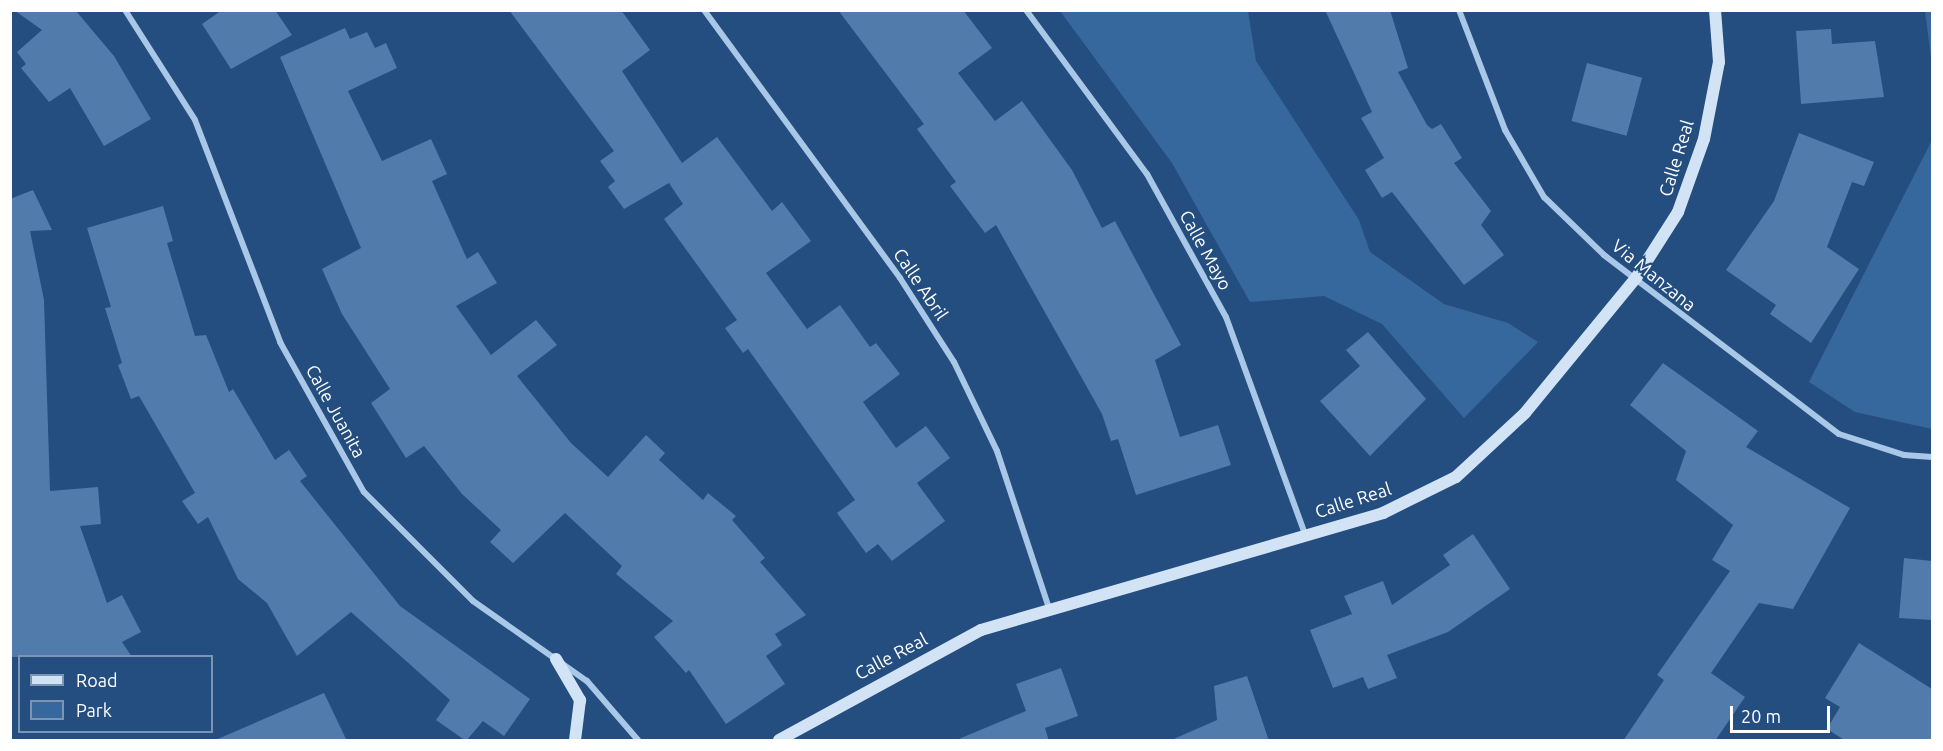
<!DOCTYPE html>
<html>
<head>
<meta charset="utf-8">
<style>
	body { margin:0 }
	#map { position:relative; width:1943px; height:751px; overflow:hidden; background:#234e7f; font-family:Ubuntu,sans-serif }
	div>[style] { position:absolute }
	.green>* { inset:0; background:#37689d }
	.building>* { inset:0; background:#507baa; transform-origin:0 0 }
	.street>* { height:6px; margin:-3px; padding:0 3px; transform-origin:3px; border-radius:3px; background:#a9c7e7 }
	.secondary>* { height:12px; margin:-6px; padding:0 6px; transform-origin:6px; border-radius:6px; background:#d3e3f6 }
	span { translate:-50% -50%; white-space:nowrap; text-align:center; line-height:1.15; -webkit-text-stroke:4.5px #234e7f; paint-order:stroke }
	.street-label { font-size:18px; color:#fff }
	.frame { position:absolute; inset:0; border:12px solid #fff; pointer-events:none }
	.legend { position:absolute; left:18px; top:655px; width:195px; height:78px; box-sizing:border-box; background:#234e7f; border:2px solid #7b95b2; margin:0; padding:8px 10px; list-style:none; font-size:18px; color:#fff }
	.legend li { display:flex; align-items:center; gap:12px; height:30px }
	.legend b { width:30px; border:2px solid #7b95b2 }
	.scale { position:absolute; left:1730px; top:706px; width:100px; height:27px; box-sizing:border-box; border:3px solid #fff; border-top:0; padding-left:8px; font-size:18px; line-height:21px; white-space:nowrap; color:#fff; -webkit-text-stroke:4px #234e7f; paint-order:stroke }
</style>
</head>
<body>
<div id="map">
	<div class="green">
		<div style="clip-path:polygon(1060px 11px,1248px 11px,1256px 61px,1359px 220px,1370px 252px,1444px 304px,1508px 323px,1538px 342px,1464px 418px,1382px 324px,1324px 296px,1250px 302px,1172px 163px)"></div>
		<div style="clip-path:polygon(1925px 11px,1932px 11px,1932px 66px)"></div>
		<div style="clip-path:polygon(1932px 140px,1932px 429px,1855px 412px,1809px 382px)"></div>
	</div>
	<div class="building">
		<div style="clip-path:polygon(14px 10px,76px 11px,114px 56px,151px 119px,104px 146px,70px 88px,49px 102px,21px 68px,26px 64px,17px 52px,42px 30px)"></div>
		<div style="clip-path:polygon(222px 10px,275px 10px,292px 35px,231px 69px,202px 24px)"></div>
		<div style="clip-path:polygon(509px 10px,621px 10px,650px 50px,622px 71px,682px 163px,717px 137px,772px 211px,782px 202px,811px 241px,766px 273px,807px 329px,840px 305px,870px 347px,876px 343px,900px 374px,863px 402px,896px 448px,926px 426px,950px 458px,917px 483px,945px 521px,892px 561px,878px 544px,866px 553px,837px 513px,855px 500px,748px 349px,743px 353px,725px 328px,737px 320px,664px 219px,683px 204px,669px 183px,624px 209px,608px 187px,615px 181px,600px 161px,614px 151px)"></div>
		<div style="clip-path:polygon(838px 10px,963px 10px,992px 48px,958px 73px,995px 121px,1022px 101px,1072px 170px,1102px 228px,1115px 221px,1181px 345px,1155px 360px,1180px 437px,1218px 425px,1231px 465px,1136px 495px,1118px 439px,1111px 441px,1102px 414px,996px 225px,985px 233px,950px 186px,956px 182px,917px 129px,924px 124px)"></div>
		<div style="clip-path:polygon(1325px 10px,1390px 10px,1408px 68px,1398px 72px,1427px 125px,1432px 129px,1441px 124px,1462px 158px,1454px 163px,1491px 211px,1481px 225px,1504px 255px,1464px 285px,1392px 192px,1382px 198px,1365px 170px,1384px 158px,1361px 118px,1372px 112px)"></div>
		<div style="clip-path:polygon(345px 28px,350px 39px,367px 32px,375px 48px,386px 43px,397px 68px,348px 91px,382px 161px,431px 139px,447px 174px,432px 181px,467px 259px,478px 252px,497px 283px,456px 306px,491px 355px,536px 320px,557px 345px,517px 376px,571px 443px,608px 477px,646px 435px,665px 453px,659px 460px,703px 500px,708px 493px,736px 516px,732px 520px,765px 558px,760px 562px,806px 615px,775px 634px,782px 645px,766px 656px,785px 684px,726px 724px,689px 670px,686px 673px,654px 637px,673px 621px,616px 574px,622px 566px,565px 513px,513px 563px,490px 542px,501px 530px,462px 494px,424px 446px,406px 458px,371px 403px,390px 389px,342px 314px,322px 269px,361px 248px,280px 57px)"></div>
		<div style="clip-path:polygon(1831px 29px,1832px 44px,1875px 41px,1884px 97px,1801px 104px,1796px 31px)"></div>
		<div style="left:1587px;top:63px;width:57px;height:60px;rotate:15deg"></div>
		<div style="clip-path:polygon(1799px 133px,1874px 162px,1864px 186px,1852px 182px,1827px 247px,1859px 269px,1811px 343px,1770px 314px,1776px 305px,1726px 270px,1774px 201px)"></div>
		<div style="clip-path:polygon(33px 190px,52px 230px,30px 231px,44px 300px,50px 491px,98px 487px,101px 524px,80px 526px,107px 603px,122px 595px,141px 632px,122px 642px,132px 657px,10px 657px,10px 199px)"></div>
		<div style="clip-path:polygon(163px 206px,173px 241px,167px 243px,195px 336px,206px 335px,229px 392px,233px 389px,275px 460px,289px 450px,307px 476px,300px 481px,400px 606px,530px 699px,504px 736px,483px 721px,466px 741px,436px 720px,450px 700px,351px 612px,297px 656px,267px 603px,238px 579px,208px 517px,198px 524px,182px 501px,195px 493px,139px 396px,131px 399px,118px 365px,122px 363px,105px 308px,111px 307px,87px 228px)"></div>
		<div style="clip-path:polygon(1368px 332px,1426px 399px,1370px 456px,1320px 401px,1360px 366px,1346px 350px)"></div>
		<div style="clip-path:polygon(1663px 363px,1758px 431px,1746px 447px,1850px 508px,1793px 609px,1759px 603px,1711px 673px,1745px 697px,1715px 741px,1623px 741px,1664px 680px,1657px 675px,1730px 571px,1712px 560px,1733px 525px,1676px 480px,1686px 451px,1630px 405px)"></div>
		<div style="clip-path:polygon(1473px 534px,1510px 589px,1448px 632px,1387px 655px,1397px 678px,1368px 689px,1363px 677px,1333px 688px,1310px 630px,1352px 614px,1344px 596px,1383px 581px,1392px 605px,1450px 565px,1443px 555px)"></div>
		<div style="clip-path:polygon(1904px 558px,1932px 561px,1932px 620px,1899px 618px)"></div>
		<div style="clip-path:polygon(1859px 643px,1932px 689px,1932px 741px,1846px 741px,1827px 729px,1840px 707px,1825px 698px)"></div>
		<div style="clip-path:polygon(1061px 668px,1078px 716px,1045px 728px,1049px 741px,954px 741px,1026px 711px,1016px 684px)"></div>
		<div style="clip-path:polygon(1247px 676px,1269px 741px,1169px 741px,1217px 720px,1214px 686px)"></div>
		<div style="clip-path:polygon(324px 693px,347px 741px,213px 741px)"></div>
	</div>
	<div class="street">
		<div style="left:125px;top:10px;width:130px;rotate:57.5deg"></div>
		<div style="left:195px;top:120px;width:238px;rotate:69deg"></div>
		<div style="left:280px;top:342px;width:172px;rotate:60.8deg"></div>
		<div style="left:364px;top:492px;width:154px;rotate:45deg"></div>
		<div style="left:473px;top:601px;width:139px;rotate:35.1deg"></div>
		<div style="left:587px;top:681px;width:78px;rotate:49.2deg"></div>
		<div style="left:704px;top:10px;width:332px;rotate:53.8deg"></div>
		<div style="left:900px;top:278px;width:100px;rotate:57.3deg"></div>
		<div style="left:954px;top:362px;width:99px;rotate:64.2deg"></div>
		<div style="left:997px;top:451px;width:165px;rotate:71.7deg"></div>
		<div style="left:1026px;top:10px;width:204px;rotate:53.6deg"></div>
		<div style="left:1147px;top:174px;width:163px;rotate:61.1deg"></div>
		<div style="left:1226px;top:317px;width:231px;rotate:70deg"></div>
		<div style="left:1459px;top:10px;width:129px;rotate:69deg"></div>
		<div style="left:1505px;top:130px;width:78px;rotate:59.8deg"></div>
		<div style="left:1544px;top:197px;width:83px;rotate:44deg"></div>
		<div style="left:1604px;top:255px;width:295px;rotate:37.3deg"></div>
		<div style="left:1839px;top:434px;width:68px;rotate:17.9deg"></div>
		<div style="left:1904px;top:455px;width:28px;rotate:4deg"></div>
	</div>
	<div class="secondary">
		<div style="left:556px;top:659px;width:48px;rotate:59.7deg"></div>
		<div style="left:580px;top:700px;width:40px;rotate:97.1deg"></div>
		<div style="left:779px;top:740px;width:230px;rotate:-28.6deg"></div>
		<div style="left:981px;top:630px;width:419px;rotate:-16.2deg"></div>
		<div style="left:1383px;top:513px;width:81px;rotate:-26.3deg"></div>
		<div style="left:1456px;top:477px;width:94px;rotate:-42.8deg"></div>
		<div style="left:1525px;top:413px;width:175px;rotate:-50.6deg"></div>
		<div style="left:1636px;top:278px;width:78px;rotate:-57.5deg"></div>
		<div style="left:1678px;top:212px;width:77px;rotate:-70.4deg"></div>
		<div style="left:1704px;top:139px;width:78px;rotate:-79deg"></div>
		<div style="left:1719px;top:62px;width:52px;rotate:-94.4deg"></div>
	</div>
	<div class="street-label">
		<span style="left:1676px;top:158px;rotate:-73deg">Calle Real</span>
		<span style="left:1206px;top:250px;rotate:61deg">Calle Mayo</span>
		<span style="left:1654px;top:275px;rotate:39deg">Via Manzana</span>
		<span style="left:921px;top:284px;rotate:56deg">Calle Abril</span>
		<span style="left:336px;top:411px;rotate:61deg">Calle Juanita</span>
		<span style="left:1353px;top:500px;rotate:-18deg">Calle Real</span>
		<span style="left:891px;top:656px;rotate:-28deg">Calle Real</span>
	</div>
	<div class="frame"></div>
	<ul class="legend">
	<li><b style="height:8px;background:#d3e3f6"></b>Road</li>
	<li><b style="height:16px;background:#37689d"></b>Park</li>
	</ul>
	<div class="scale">20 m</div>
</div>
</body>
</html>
